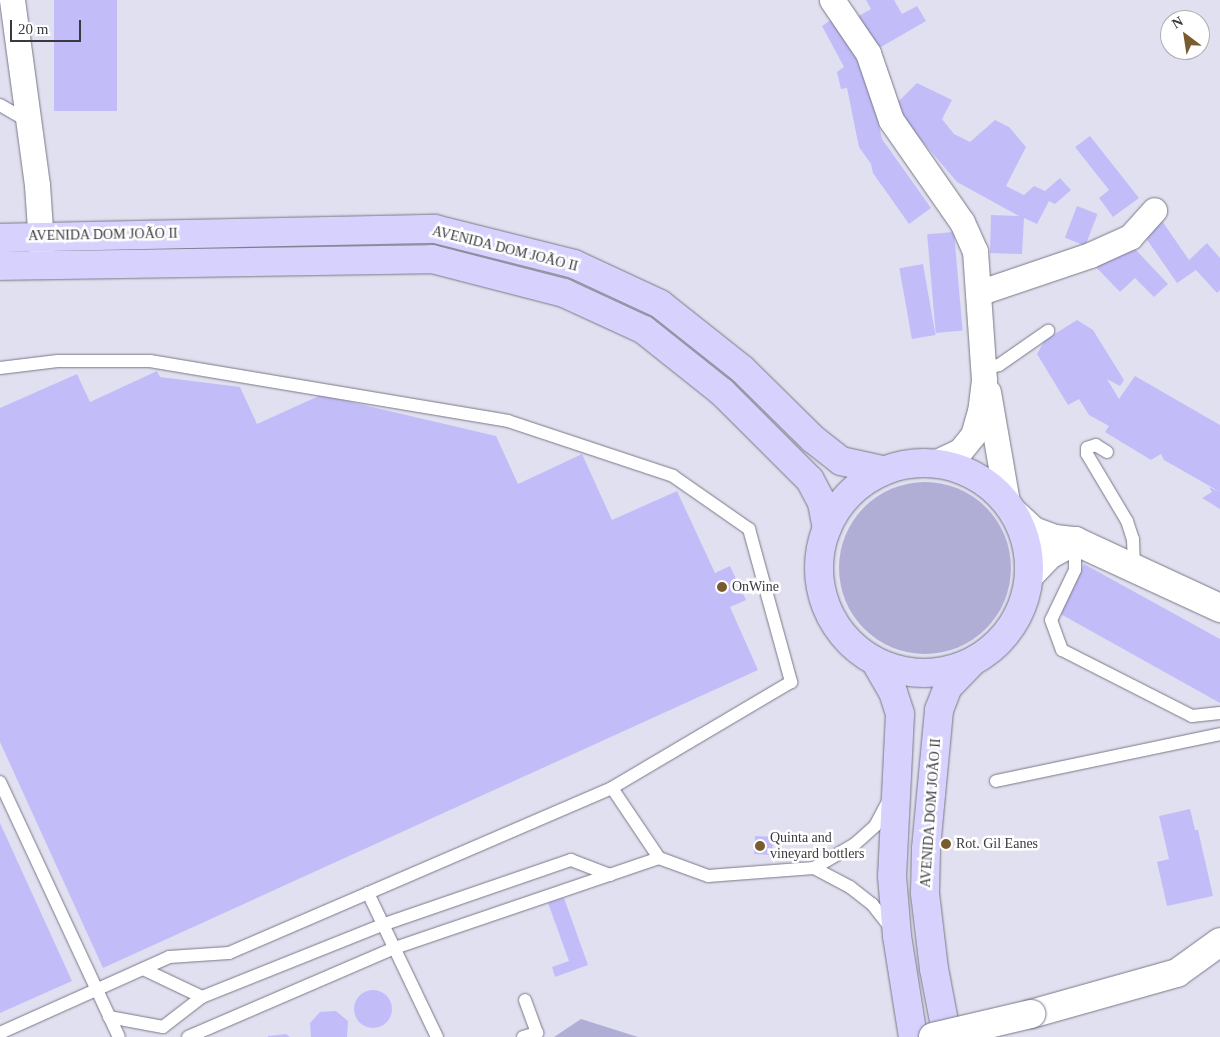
<!DOCTYPE html>
<html>
<head>
<meta charset="utf-8">
<style>
	body { margin:0 }
	#map { position:relative; width:1220px; height:1037px; overflow:hidden; background:#e1e0f0; font-family:"Times New Roman",serif }
	div>[style] { position:absolute }
	.green>* { inset:0; background:#b0aed4 }
	.round { border-radius:50% }
	.building>* { inset:0; background:#c2bdf9; transform-origin:0 0 }
	.roads { filter:drop-shadow(0 0 1px #797886) drop-shadow(0 0 1px #797886) }
	.service>* { height:12px; margin:-6px; padding:0 6px; transform-origin:6px; border-radius:6px; background:#fff }
	.minor>* { height:25px; margin:-12.5px; padding:0 12.5px; transform-origin:12.5px; border-radius:12.5px; background:#fff }
	.tertiary>* { height:28px; margin:-14px; padding:0 14px; transform-origin:14px; border-radius:14px; background:#fff }
	.primary>* { height:28px; margin:-14px; padding:0 14px; transform-origin:14px; border-radius:14px; background:#d6d1fd }
	.primary>.ring { margin:-14px; padding:0; box-sizing:content-box; background:none; border:28px solid #d6d1fd; border-radius:50% }
	.bridges { filter:drop-shadow(0 0 1px #797886) drop-shadow(0 0 1px #797886) }
	.tertiary-bridge>* { height:28px; margin:-14px; padding:0 14px; transform-origin:14px; border-radius:14px; background:#fff }
	.dots>* { width:14px; height:14px; translate:-50% -50%; box-sizing:border-box; border:2px solid #fff; border-radius:50% }
	span { translate:-50% -50%; white-space:nowrap; text-align:center; line-height:1.15; -webkit-text-stroke:5px #fff; paint-order:stroke }
	.street-label { font-size:14px; color:#39393f }
	.poi-label { font-size:14px; color:#39393f }
	.left { translate:0 -50%; text-align:left }
	.north { position:absolute; left:1160px; top:10px; width:50px; height:50px; box-sizing:border-box; background:#fff; border:1px solid #b0b0b2; border-radius:50%; rotate:329deg; font-size:14px; font-weight:700; line-height:20px; text-align:center; color:#39393f }
	.north::after { content:''; display:block; margin:auto; width:18px; height:22px; background:#785c2f; clip-path:polygon(50% 0,100% 100%,50% 72%,0 100%) }
	.scale { position:absolute; left:10px; top:20px; width:71px; height:22px; box-sizing:border-box; border:2px solid #39393f; border-top:0; padding-left:6px; font-size:15px; line-height:18px; white-space:nowrap; color:#39393f; -webkit-text-stroke:4px #fff; paint-order:stroke }
</style>
</head>
<body>
<div id="map">
	<div class="green">
		<div class="round" style="left:839px;top:482px;width:172px;height:172px"></div>
		<div style="clip-path:polygon(581px 1019px,638px 1037px,554px 1037px)"></div>
	</div>
	<div class="building">
		<div style="left:54px;top:0;width:63px;height:111px"></div>
		<div style="clip-path:polygon(866px 0,894px 0,902px 14px,917px 6px,926px 21px,874px 51px,855px 18px,871px 9px)"></div>
		<div style="clip-path:polygon(838px 15px,870px 83px,882px 139px,931px 208px,909px 224px,873px 173px,871px 164px,859px 147px,847px 88px,841px 89px,837px 72px,844px 67px,822px 26px)"></div>
		<div style="clip-path:polygon(917px 83px,952px 100px,942px 119px,954px 134px,970px 142px,995px 120px,1009px 127px,1026px 147px,1006px 186px,1024px 195px,1034px 186px,1045px 191px,1060px 178px,1071px 190px,1055px 204px,1049px 201px,1037px 224px,1024px 218px,1022px 254px,990px 253px,991px 215px,1019px 216px,957px 182px,893px 107px)"></div>
		<div style="clip-path:polygon(1090px 136px,1139px 198px,1113px 217px,1099px 198px,1109px 190px,1075px 147px)"></div>
		<div style="left:1077px;top:206px;width:22px;height:34px;rotate:21deg"></div>
		<div style="clip-path:polygon(1160px 218px,1189px 260px,1207px 243px,1220px 258px,1220px 290px,1217px 293px,1196px 270px,1177px 283px,1141px 231px)"></div>
		<div style="left:954px;top:232px;width:99px;height:27px;rotate:85deg"></div>
		<div style="clip-path:polygon(1122px 235px,1168px 284px,1154px 297px,1135px 278px,1120px 292px,1092px 263px)"></div>
		<div style="left:923px;top:264px;width:72px;height:24px;rotate:80deg"></div>
		<div style="clip-path:polygon(1077px 320px,1093px 330px,1124px 380px,1120px 386px,1107px 379px,1119px 399px,1135px 376px,1220px 425px,1220px 492px,1164px 460px,1161px 454px,1151px 460px,1105px 432px,1109px 426px,1089px 415px,1079px 399px,1068px 405px,1037px 354px,1045px 340px)"></div>
		<div style="clip-path:polygon(157px 371px,160px 377px,240px 387px,257px 424px,321px 395px,496px 436px,518px 484px,582px 454px,612px 520px,677px 491px,715px 573px,730px 566px,746px 600px,730px 607px,758px 670px,103px 968px,0 742px,0 408px,77px 374px,90px 402px)"></div>
		<div style="clip-path:polygon(1209px 487px,1220px 492px,1220px 509px,1202px 498px,1212px 492px)"></div>
		<div style="clip-path:polygon(1084px 564px,1220px 639px,1220px 703px,1057px 612px)"></div>
		<div style="clip-path:polygon(1190px 809px,1195px 830px,1198px 830px,1213px 896px,1167px 906px,1157px 862px,1169px 859px,1159px 816px)"></div>
		<div style="clip-path:polygon(0 823px,72px 981px,0 1013px)"></div>
		<div style="left:755px;top:836px;width:18px;height:18px;rotate:3deg"></div>
		<div style="clip-path:polygon(564px 898px,588px 965px,555px 977px,552px 967px,569px 961px,548px 903px)"></div>
		<div class="round" style="left:354px;top:990px;width:38px;height:38px"></div>
		<div style="clip-path:polygon(336px 1011px,348px 1021px,347px 1037px,311px 1037px,310px 1023px,320px 1012px)"></div>
		<div style="clip-path:polygon(286px 1034px,290px 1037px,268px 1037px,268px 1036px)"></div>
	</div>
	<div class="roads">
		<div class="service">
			<div style="left:0;top:105px;width:32px;rotate:30deg"></div>
			<div style="left:0;top:368px;width:58px;rotate:-6.9deg"></div>
			<div style="left:58px;top:361px;width:92px"></div>
			<div style="left:150px;top:361px;width:363px;rotate:9.5deg"></div>
			<div style="left:508px;top:421px;width:174px;rotate:18.4deg"></div>
			<div style="left:673px;top:476px;width:93px;rotate:34.9deg"></div>
			<div style="left:749px;top:529px;width:159px;rotate:74.6deg"></div>
			<div style="left:791px;top:682px;width:208px;rotate:149.4deg"></div>
			<div style="left:984px;top:369px;width:16px;rotate:-15deg"></div>
			<div style="left:999px;top:365px;width:60px;rotate:-34.8deg"></div>
			<div style="left:1107px;top:452px;width:13px;rotate:-148deg"></div>
			<div style="left:1096px;top:445px;width:9px;rotate:162deg"></div>
			<div style="left:1087px;top:448px;width:6px;rotate:90deg"></div>
			<div style="left:1087px;top:454px;width:78px;rotate:59.2deg"></div>
			<div style="left:1127px;top:521px;width:19px;rotate:72deg"></div>
			<div style="left:1133px;top:539px;width:27px;rotate:88deg"></div>
			<div style="left:1075px;top:541px;width:29px;rotate:90deg"></div>
			<div style="left:1075px;top:570px;width:55px;rotate:115.6deg"></div>
			<div style="left:1051px;top:620px;width:32px;rotate:70deg"></div>
			<div style="left:1062px;top:650px;width:146px;rotate:26.9deg"></div>
			<div style="left:1192px;top:716px;width:28px;rotate:-6deg"></div>
			<div style="left:996px;top:781px;width:229px;rotate:-11.8deg"></div>
			<div style="left:0;top:782px;width:281px;rotate:65deg"></div>
			<div style="left:814px;top:868px;width:41px;rotate:27.8deg"></div>
			<div style="left:850px;top:887px;width:28px;rotate:38deg"></div>
			<div style="left:872px;top:904px;width:31px;rotate:52deg"></div>
			<div style="left:368px;top:893px;width:160px;rotate:64.4deg"></div>
			<div style="left:202px;top:997px;width:194px;rotate:-21.8deg"></div>
			<div style="left:382px;top:925px;width:200px;rotate:-19deg"></div>
			<div style="left:571px;top:860px;width:42px;rotate:21deg"></div>
			<div style="left:109px;top:1017px;width:55px;rotate:10.5deg"></div>
			<div style="left:163px;top:1027px;width:49px;rotate:-37.6deg"></div>
			<div style="left:202px;top:997px;width:65px;rotate:-154.6deg"></div>
			<div style="left:0;top:1033px;width:185px;rotate:-24.2deg"></div>
			<div style="left:169px;top:957px;width:60px;rotate:-3.8deg"></div>
			<div style="left:229px;top:953px;width:417px;rotate:-23.3deg"></div>
			<div style="left:612px;top:788px;width:84px;rotate:56.1deg"></div>
			<div style="left:659px;top:858px;width:52px;rotate:20.2deg"></div>
			<div style="left:708px;top:876px;width:106px;rotate:-4.3deg"></div>
			<div style="left:814px;top:868px;width:48px;rotate:-30.3deg"></div>
			<div style="left:855px;top:844px;width:27px;rotate:-42deg"></div>
			<div style="left:875px;top:826px;width:30px;rotate:-62deg"></div>
			<div style="left:188px;top:1037px;width:222px;rotate:-23.3deg"></div>
			<div style="left:392px;top:949px;width:282px;rotate:-18.8deg"></div>
			<div style="left:523px;top:1037px;width:15px;rotate:-16deg"></div>
			<div style="left:537px;top:1033px;width:35px;rotate:-110deg"></div>
		</div>
		<div class="minor">
			<div style="left:12px;top:0;width:187px;rotate:82.3deg"></div>
			<div style="left:37px;top:185px;width:73px;rotate:86.1deg"></div>
			<div style="left:832px;top:0;width:64px;rotate:55.8deg"></div>
			<div style="left:868px;top:53px;width:71px;rotate:71.1deg"></div>
			<div style="left:891px;top:120px;width:124px;rotate:55.2deg"></div>
			<div style="left:962px;top:222px;width:32px;rotate:66deg"></div>
			<div style="left:975px;top:251px;width:129px;rotate:86deg"></div>
			<div style="left:984px;top:380px;width:31px;rotate:97deg"></div>
			<div style="left:980px;top:411px;width:25px;rotate:106deg"></div>
			<div style="left:973px;top:435px;width:21px;rotate:129deg"></div>
			<div style="left:960px;top:451px;width:29px;rotate:155deg"></div>
			<div style="left:978px;top:293px;width:118px;rotate:-18.7deg"></div>
			<div style="left:1090px;top:255px;width:44px;rotate:-24.2deg"></div>
			<div style="left:1130px;top:237px;width:36px;rotate:-48deg"></div>
			<div style="left:988px;top:392px;width:112px;rotate:80.2deg"></div>
		</div>
		<div class="tertiary">
			<div style="left:1015px;top:514px;width:25px;rotate:43deg"></div>
			<div style="left:1033px;top:531px;width:23px;rotate:20deg"></div>
			<div style="left:1055px;top:539px;width:20px;rotate:6deg"></div>
			<div style="left:1075px;top:541px;width:160px;rotate:24.8deg"></div>
			<div style="left:1029px;top:576px;width:29px;rotate:-46deg"></div>
			<div style="left:1049px;top:555px;width:30px;rotate:-28deg"></div>
			<div style="left:1031px;top:1014px;width:152px;rotate:-15.7deg"></div>
			<div style="left:1177px;top:973px;width:53px;rotate:-35.8deg"></div>
		</div>
		<div class="primary">
			<div style="left:0;top:238px;width:435px;rotate:-1.2deg"></div>
			<div style="left:435px;top:229px;width:143px;rotate:14.1deg"></div>
			<div style="left:574px;top:264px;width:95px;rotate:24.9deg"></div>
			<div style="left:660px;top:304px;width:105px;rotate:38.4deg"></div>
			<div style="left:742px;top:369px;width:100px;rotate:44.6deg"></div>
			<div style="left:813px;top:439px;width:36px;rotate:38deg"></div>
			<div style="left:841px;top:461px;width:42px;rotate:12.4deg"></div>
			<div style="left:0;top:266px;width:432px;rotate:-0.9deg"></div>
			<div style="left:432px;top:259px;width:136px;rotate:14.4deg"></div>
			<div style="left:564px;top:293px;width:88px;rotate:24.8deg"></div>
			<div style="left:644px;top:330px;width:100px;rotate:38.5deg"></div>
			<div style="left:722px;top:392px;width:124px;rotate:45deg"></div>
			<div style="left:810px;top:480px;width:26px;rotate:62deg"></div>
			<div style="left:822px;top:503px;width:26px;rotate:79deg"></div>
			<div class="ring" style="left:819px;top:463px;width:182px;height:182px"></div>
			<div style="left:875px;top:661px;width:36px;rotate:60deg"></div>
			<div style="left:893px;top:692px;width:23px;rotate:72deg"></div>
			<div style="left:900px;top:714px;width:162px;rotate:92.8deg"></div>
			<div style="left:892px;top:876px;width:60px;rotate:85.2deg"></div>
			<div style="left:897px;top:936px;width:102px;rotate:81deg"></div>
			<div style="left:947px;top:1037px;width:69px;rotate:-100.8deg"></div>
			<div style="left:934px;top:969px;width:77px;rotate:-96.8deg"></div>
			<div style="left:925px;top:893px;width:45px;rotate:-88.7deg"></div>
			<div style="left:926px;top:848px;width:139px;rotate:-84.6deg"></div>
			<div style="left:939px;top:710px;width:25px;rotate:-69deg"></div>
			<div style="left:948px;top:687px;width:35px;rotate:-46deg"></div>
		</div>
	</div>
	<div class="bridges">
		<div class="tertiary-bridge">
			<div style="left:933px;top:1037px;width:101px;rotate:-13.2deg"></div>
		</div>
	</div>
	<div class="dots">
		<div style="left:722px;top:587px;background:#785c2f"></div>
		<div style="left:946px;top:844px;background:#785c2f"></div>
		<div style="left:760px;top:846px;background:#785c2f"></div>
	</div>
	<div class="street-label">
		<span style="left:103px;top:235px;rotate:-1deg">AVENIDA DOM JOÃO II</span>
		<span style="left:505px;top:249px;rotate:14deg">AVENIDA DOM JOÃO II</span>
		<span style="left:931px;top:813px;rotate:-86deg">AVENIDA DOM JOÃO II</span>
	</div>
	<div class="poi-label">
		<span class="left" style="left:732px;top:587px">OnWine</span>
		<span class="left" style="left:770px;top:846px">Quinta and<br>vineyard bottlers</span>
		<span class="left" style="left:956px;top:844px">Rot. Gil Eanes</span>
	</div>
	<div class="north">N</div>
	<div class="scale">20 m</div>
</div>
</body>
</html>
